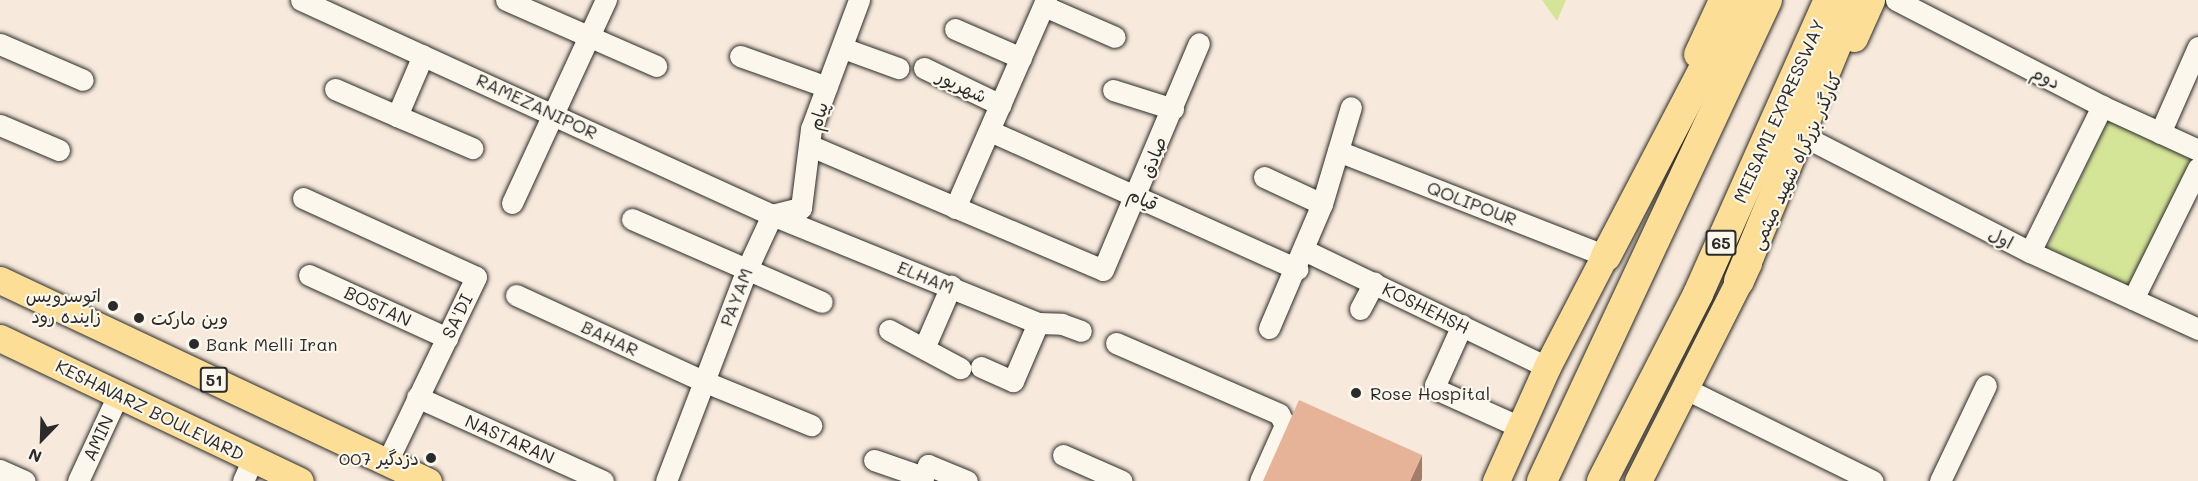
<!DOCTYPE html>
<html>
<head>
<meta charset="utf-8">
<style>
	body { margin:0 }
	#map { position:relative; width:2198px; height:481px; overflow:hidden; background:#f7e9db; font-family:Mali,"Playpen Sans Arabic",sans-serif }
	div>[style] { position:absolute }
	.green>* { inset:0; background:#d5e598; transform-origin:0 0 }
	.roads { filter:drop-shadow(0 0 2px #2b2b2b) drop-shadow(0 0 2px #2b2b2b) }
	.minor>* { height:21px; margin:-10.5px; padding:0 10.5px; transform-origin:10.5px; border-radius:10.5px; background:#fbf7ec }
	.major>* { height:27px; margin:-13.5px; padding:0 13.5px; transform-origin:13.5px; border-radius:13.5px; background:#fcde96 }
	.highway>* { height:30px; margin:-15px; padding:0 15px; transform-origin:15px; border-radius:15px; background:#fcde96 }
	.shaded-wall>* { inset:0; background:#a17d6a }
	.building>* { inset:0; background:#e6b398 }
	.dots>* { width:16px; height:16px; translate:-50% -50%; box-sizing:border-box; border:3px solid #fbf7ec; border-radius:50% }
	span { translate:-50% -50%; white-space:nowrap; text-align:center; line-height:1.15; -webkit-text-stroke:4.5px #fbf7ec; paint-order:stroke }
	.shield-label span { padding:2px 4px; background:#fbf7ec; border:2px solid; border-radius:4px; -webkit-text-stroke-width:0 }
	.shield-label { font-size:16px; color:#2b2b2b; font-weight:700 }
	.street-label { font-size:18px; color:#2b2b2b }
	.poi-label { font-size:18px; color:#2b2b2b }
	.right { translate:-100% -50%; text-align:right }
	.left { translate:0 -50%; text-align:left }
	.north { position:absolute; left:12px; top:409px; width:60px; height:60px; -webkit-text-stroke:4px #fbf7ec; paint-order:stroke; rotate:203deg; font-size:16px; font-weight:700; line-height:24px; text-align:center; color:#2b2b2b }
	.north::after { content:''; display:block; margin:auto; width:21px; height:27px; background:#2b2b2b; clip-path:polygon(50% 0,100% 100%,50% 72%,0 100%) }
</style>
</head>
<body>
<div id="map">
	<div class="green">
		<div style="clip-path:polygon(1542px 0,1566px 0,1557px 21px)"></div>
		<div style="left:2108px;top:119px;width:95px;height:143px;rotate:25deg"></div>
	</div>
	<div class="roads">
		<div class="minor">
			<div style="left:301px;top:0;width:518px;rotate:24.54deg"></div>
			<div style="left:772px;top:215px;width:287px;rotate:22.1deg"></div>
			<div style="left:1038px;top:323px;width:24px;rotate:2deg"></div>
			<div style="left:1062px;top:324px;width:20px;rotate:20deg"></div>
			<div style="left:506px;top:0;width:164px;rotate:23.7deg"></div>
			<div style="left:1896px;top:0;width:232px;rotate:27.2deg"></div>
			<div style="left:2102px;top:106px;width:106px;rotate:24.6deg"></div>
			<div style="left:1044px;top:6px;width:77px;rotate:23.6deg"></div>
			<div style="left:955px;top:29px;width:72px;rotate:23.7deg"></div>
			<div style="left:0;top:44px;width:90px;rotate:23.4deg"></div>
			<div style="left:843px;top:48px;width:59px;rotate:20deg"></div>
			<div style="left:740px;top:56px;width:92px;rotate:19.6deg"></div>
			<div style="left:924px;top:68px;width:85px;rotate:25.7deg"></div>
			<div style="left:335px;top:89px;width:68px;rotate:23.5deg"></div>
			<div style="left:397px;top:116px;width:66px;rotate:-66.9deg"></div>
			<div style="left:1113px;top:90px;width:63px;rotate:17.6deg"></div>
			<div style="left:397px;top:116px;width:82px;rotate:23.1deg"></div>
			<div style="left:0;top:125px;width:64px;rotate:23deg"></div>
			<div style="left:990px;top:131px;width:337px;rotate:24.2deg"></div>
			<div style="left:2160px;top:133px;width:94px;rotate:-66.2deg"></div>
			<div style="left:1807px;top:138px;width:250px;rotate:27.1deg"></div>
			<div style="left:2030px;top:252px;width:185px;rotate:24.6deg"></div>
			<div style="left:811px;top:146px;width:317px;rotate:23deg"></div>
			<div style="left:1103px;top:270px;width:246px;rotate:-67.1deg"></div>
			<div style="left:1338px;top:151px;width:288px;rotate:21.4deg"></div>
			<div style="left:1264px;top:177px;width:64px;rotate:25deg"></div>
			<div style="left:303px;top:198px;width:190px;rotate:24.5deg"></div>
			<div style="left:476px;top:277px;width:205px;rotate:115.7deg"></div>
			<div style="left:512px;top:203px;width:224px;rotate:-65.2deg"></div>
			<div style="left:955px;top:208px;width:227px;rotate:-66.4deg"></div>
			<div style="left:772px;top:215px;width:30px;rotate:-14deg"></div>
			<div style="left:801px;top:208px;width:80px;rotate:-82.8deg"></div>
			<div style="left:811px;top:129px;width:138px;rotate:-69.6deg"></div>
			<div style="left:632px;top:219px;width:207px;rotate:23.6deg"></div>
			<div style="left:1304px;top:250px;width:270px;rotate:25.7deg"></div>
			<div style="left:2030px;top:252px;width:163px;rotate:-63.7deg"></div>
			<div style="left:309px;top:275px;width:152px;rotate:24.5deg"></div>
			<div style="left:516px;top:295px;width:206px;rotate:24.7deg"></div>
			<div style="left:703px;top:381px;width:117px;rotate:22.2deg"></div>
			<div style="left:2133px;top:299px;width:146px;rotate:-63.6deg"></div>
			<div style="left:1360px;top:309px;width:30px;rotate:-62deg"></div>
			<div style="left:1462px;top:325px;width:66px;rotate:114.2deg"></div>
			<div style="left:1435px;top:385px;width:8px;rotate:50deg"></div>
			<div style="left:1440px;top:391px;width:88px;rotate:24.2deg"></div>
			<div style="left:1269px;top:328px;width:135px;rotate:-66.9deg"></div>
			<div style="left:1322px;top:204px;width:101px;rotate:-73.4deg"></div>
			<div style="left:889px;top:330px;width:81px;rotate:28.2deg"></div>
			<div style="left:1116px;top:343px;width:178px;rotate:23.5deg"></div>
			<div style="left:1279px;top:414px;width:13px;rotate:61deg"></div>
			<div style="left:1285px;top:425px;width:61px;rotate:114.1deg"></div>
			<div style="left:924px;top:348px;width:68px;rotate:-66.5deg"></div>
			<div style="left:981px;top:367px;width:35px;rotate:24deg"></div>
			<div style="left:1013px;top:381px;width:63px;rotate:-66.7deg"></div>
			<div style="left:1686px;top:389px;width:208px;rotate:26.2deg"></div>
			<div style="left:417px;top:397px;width:204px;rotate:24.3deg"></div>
			<div style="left:1063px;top:455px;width:64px;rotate:23.8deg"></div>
			<div style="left:874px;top:460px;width:52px;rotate:19.1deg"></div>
			<div style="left:923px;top:477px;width:13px;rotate:-67deg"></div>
			<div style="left:928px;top:465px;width:42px;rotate:22.3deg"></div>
			<div style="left:0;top:470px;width:27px;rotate:24deg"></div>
			<div style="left:78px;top:481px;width:95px;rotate:-65.1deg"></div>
			<div style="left:243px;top:481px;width:24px;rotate:-66deg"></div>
			<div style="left:666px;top:481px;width:227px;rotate:-69.1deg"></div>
			<div style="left:747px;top:269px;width:60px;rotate:-65.2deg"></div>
			<div style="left:1940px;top:481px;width:106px;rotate:-64.4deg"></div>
		</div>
		<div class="major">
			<div style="left:1854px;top:38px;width:42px;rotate:-65.9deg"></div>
			<div style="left:1697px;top:54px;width:60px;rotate:-65.2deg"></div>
			<div style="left:0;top:280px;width:473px;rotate:25.2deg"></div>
			<div style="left:0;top:338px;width:332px;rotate:25.5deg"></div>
			<div style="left:1496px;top:481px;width:125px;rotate:-65.9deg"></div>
			<div style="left:1547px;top:367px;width:148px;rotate:-62.6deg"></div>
			<div style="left:1638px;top:481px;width:244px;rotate:-63.2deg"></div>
		</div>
		<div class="highway">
			<div style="left:1606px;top:256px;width:289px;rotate:-62.4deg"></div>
			<div style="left:1739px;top:281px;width:304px;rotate:-67.6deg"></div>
			<div style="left:1542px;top:481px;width:531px;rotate:-64.93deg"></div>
			<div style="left:1602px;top:481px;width:210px;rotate:-62.8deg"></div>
			<div style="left:1698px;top:294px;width:322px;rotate:-66deg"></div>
		</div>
	</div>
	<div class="shaded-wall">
		<div style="clip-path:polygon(1422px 455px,1422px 479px,1421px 481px,1410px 481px)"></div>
	</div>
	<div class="building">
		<div style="clip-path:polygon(1299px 400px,1422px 455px,1410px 481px,1263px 481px)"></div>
	</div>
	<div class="dots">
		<div style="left:113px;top:306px;background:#2b2b2b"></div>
		<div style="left:139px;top:318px;background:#2b2b2b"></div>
		<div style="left:194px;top:344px;background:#2b2b2b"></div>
		<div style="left:1356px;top:393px;background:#2b2b2b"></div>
		<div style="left:431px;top:458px;background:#2b2b2b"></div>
	</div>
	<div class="shield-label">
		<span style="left:1721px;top:243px">65</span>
		<span style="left:214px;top:380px">51</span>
	</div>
	<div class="street-label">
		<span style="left:2046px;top:77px;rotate:27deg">دوم</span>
		<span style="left:962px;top:86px;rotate:26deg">شهریور</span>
		<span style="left:537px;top:106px;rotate:25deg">RAMEZANIPOR</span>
		<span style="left:1779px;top:111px;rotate:-66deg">MEISAMI EXPRESSWAY</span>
		<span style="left:818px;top:116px;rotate:-74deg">پیام</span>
		<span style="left:1153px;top:157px;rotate:-68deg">صادق</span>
		<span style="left:1796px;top:161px;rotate:-65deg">کنارگذر بزرگراه شهید میثمی</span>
		<span style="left:1143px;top:199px;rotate:24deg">قیام</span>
		<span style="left:1472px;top:203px;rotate:21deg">QOLIPOUR</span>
		<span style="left:2001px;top:238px;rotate:27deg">اول</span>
		<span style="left:926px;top:277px;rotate:22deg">ELHAM</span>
		<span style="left:736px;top:297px;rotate:-69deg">PAYAM</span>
		<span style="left:378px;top:306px;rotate:25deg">BOSTAN</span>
		<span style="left:1426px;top:308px;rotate:26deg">KOSHEHSH</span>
		<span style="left:457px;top:316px;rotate:-64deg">SA'DI</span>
		<span style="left:610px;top:338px;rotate:25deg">BAHAR</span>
		<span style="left:150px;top:410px;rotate:26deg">KESHAVARZ BOULEVARD</span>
		<span style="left:98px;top:438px;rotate:-65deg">AMIN</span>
		<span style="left:510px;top:439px;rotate:24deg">NASTARAN</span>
	</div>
	<div class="poi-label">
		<span class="right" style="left:101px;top:306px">اتوسرویس<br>زاینده رود</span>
		<span class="left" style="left:151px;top:318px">وین مارکت</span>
		<span class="left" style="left:206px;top:344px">Bank Melli Iran</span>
		<span class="left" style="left:1370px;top:393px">Rose Hospital</span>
		<span class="right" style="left:419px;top:458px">دزدگیر 007</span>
	</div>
	<div class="north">N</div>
</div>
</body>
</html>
